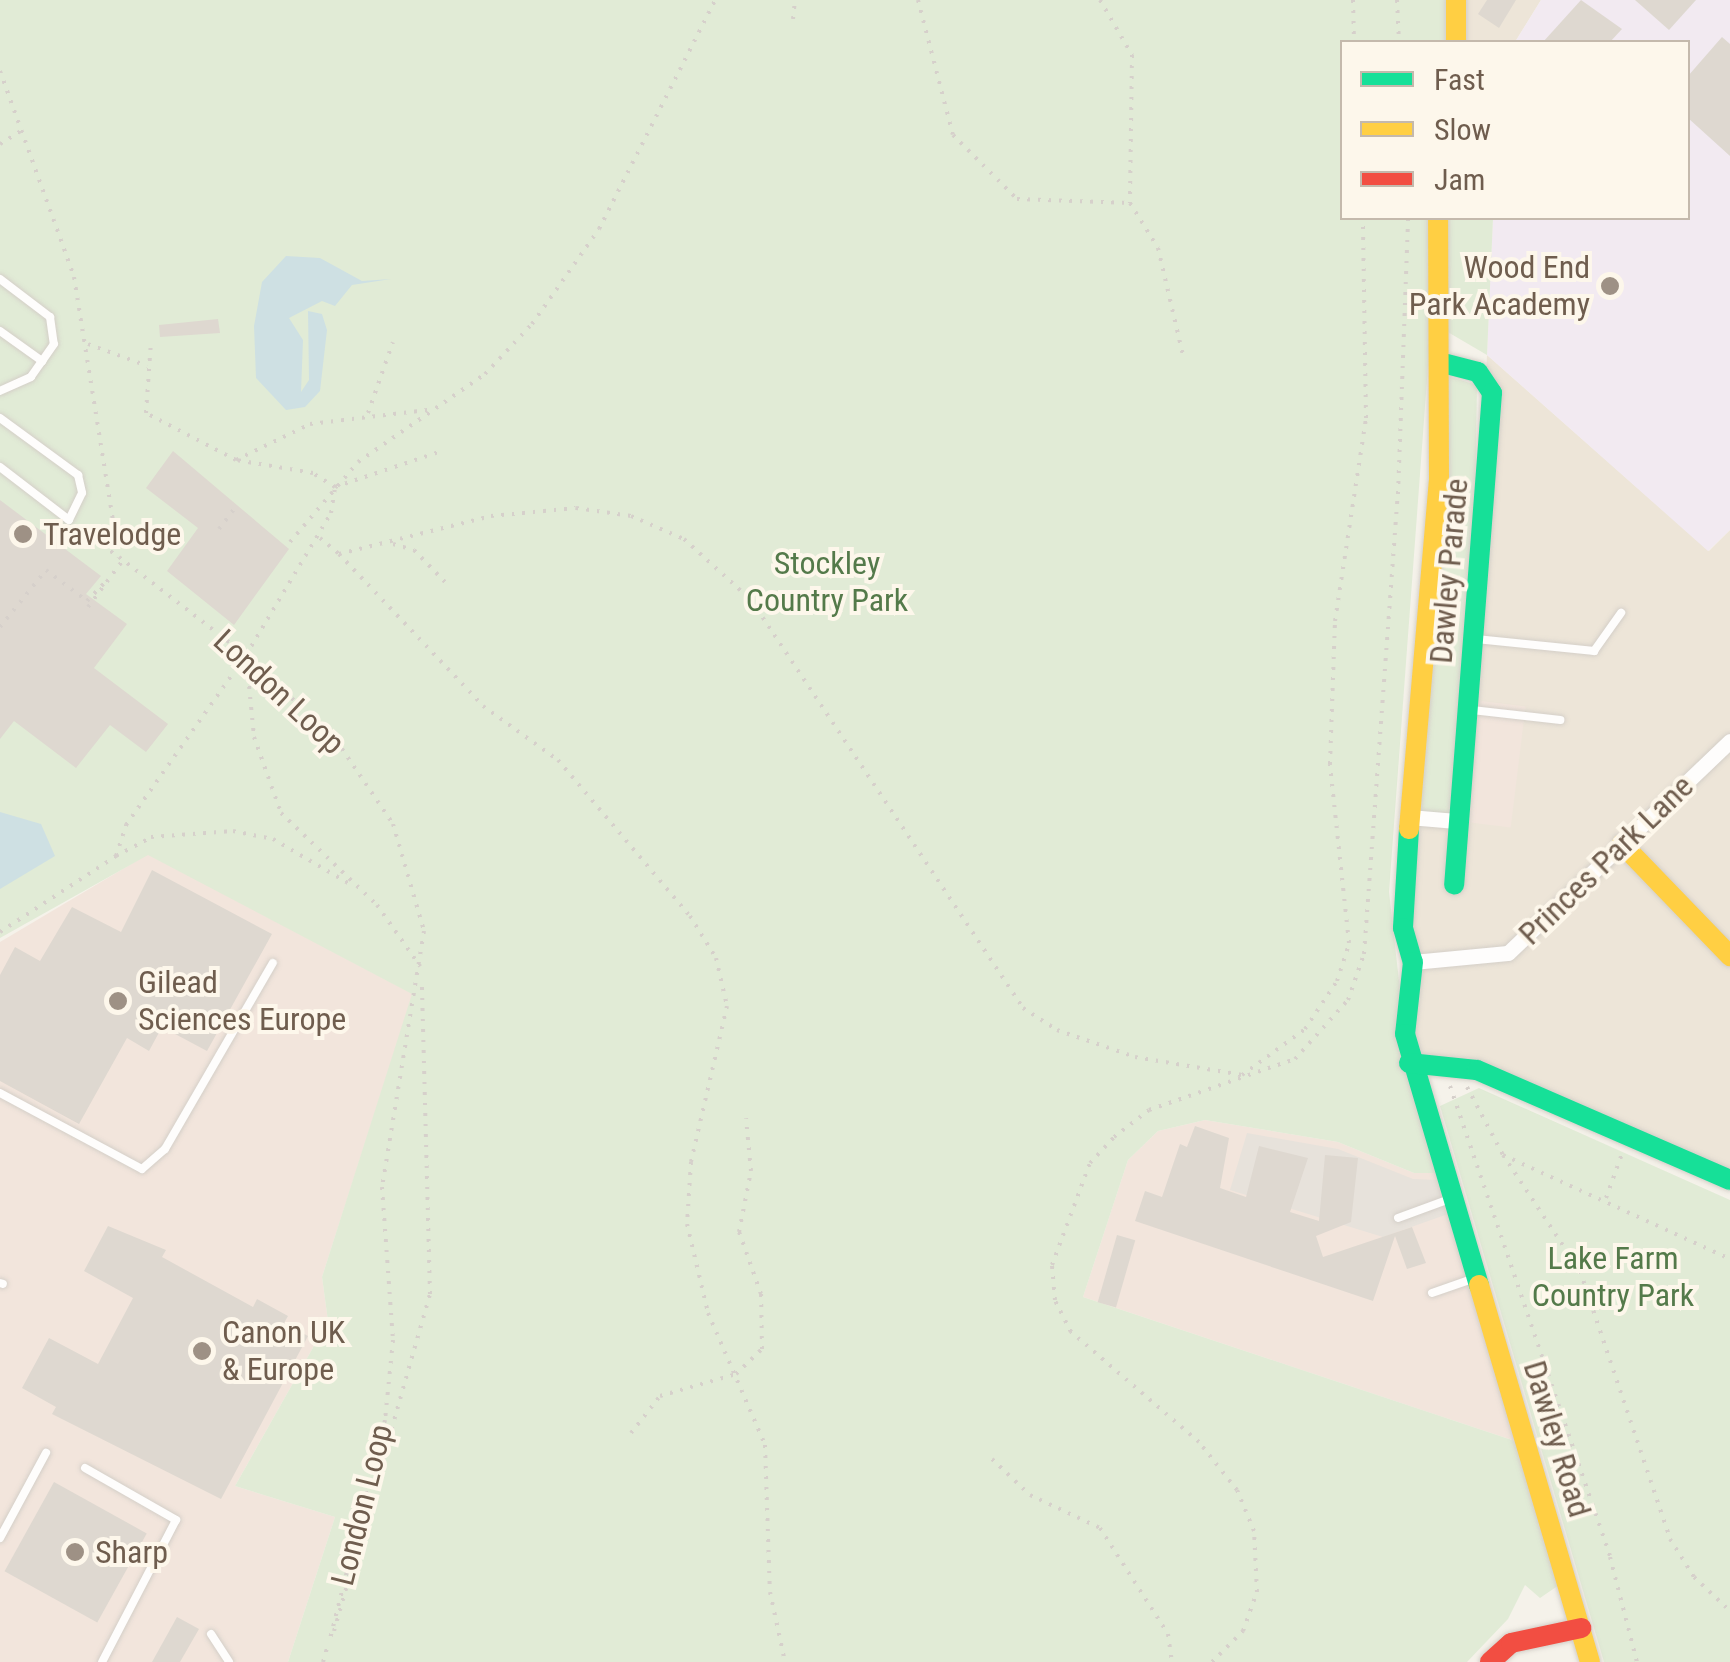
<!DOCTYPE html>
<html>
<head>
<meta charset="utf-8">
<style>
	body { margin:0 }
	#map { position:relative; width:1730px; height:1662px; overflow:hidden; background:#f5f2ea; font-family:"Roboto Condensed",sans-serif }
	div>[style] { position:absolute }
	.residential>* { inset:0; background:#ede5d8 }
	.commercial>* { inset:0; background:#f2e5dc; transform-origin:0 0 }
	.industrial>* { inset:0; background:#e7e2db }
	.education>* { inset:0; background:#f2eaf1 }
	.green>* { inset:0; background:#e1ebd6 }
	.water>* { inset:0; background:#cee0e3 }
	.building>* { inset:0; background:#ded8d0; transform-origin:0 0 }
	.path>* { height:4px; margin-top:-2px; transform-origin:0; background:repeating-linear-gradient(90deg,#d6d0cb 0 2.5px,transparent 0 10.5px) }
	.roads { filter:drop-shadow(0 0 2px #d4cfc8) drop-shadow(0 0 2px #d4cfc8) }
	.lane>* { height:8px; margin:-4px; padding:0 4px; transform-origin:4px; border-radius:4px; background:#fefdfc }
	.street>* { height:15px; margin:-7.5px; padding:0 7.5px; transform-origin:7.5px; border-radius:7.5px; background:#fefdfc }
	.fast>* { height:20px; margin:-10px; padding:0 10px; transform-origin:10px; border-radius:10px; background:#16e098 }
	.slow>* { height:20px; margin:-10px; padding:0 10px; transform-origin:10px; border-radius:10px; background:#ffcf43 }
	.jam>* { height:20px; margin:-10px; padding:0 10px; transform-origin:10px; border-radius:10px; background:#f24e42 }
	.dots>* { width:28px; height:28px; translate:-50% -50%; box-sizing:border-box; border:5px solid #fdf7eb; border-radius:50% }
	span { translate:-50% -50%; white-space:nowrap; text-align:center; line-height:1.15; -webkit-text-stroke:8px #fdf7eb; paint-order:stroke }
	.poi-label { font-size:32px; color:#6f5d4e }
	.right { translate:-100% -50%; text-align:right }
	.left { translate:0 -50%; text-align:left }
	.park-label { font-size:32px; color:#547a4a }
	.street-label { font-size:32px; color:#6f5d4e }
	.legend { position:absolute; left:1340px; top:40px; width:350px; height:180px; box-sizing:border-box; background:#fdf7eb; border:2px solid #c4b9ac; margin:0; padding:12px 18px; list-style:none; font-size:30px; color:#6f5d4e }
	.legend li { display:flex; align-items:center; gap:20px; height:50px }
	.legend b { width:50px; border:2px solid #c4b9ac }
</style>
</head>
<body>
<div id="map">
	<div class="residential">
		<div style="clip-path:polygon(1453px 0,1541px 0,1515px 42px,1451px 42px)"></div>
		<div style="clip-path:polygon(1487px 355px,1709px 551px,1730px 530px,1730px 1180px,1428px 1061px,1405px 1034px,1419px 825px,1468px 700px)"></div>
	</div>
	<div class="commercial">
		<div style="left:1465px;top:699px;width:61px;height:122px;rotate:7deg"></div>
		<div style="clip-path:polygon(148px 854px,413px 994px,322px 1277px,328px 1321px,235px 1486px,335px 1517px,288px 1662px,0 1662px,0 942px)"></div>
		<div style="clip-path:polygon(1205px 1120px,1338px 1142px,1414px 1173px,1442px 1173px,1524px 1444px,1083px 1297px,1128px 1160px,1158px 1131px)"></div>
	</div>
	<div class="industrial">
		<div style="clip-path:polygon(1247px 1133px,1338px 1149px,1413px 1179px,1437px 1180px,1448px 1214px,1383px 1237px,1230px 1190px)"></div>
	</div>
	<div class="education">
		<div style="clip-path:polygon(1541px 0,1730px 0,1730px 530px,1708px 551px,1487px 355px,1493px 218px,1688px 218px,1688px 42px,1515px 42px)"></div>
	</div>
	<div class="green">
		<div style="clip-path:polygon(0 0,1456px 0,1456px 42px,1342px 42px,1342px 218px,1439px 218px,1389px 892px,1405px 1034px,1442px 1173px,1414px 1173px,1338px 1142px,1205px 1120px,1158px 1131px,1128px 1160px,1083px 1297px,1515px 1441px,1559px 1585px,1540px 1598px,1525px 1585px,1508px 1619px,1467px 1662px,288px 1662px,335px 1517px,235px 1486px,328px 1321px,322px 1277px,412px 994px,148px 855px,0 938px)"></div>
		<div style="clip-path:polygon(1446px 218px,1493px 218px,1487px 355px,1446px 331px)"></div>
		<div style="clip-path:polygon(1447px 376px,1477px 385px,1473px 639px,1456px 821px,1409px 817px)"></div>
		<div style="clip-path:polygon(1479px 1088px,1730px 1200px,1730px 1662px,1604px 1662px,1440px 1106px)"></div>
	</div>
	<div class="water">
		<div style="clip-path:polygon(286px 256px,320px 258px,362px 281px,391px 279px,352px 285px,335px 306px,322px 301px,289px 318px,303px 340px,301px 392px,309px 380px,308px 311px,322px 314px,327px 330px,320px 391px,305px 407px,286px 410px,256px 378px,254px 326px,262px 282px)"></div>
		<div style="clip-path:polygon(0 812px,41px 824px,55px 856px,0 889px)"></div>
	</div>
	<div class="building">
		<div style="clip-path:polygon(1487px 0,1516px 0,1499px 28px,1478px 14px)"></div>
		<div style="clip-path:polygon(1581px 0,1622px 29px,1610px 42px,1543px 42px)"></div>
		<div style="clip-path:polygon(1635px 0,1696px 0,1669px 30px)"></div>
		<div style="clip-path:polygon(1722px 37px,1730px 44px,1730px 156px,1688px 118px,1688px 76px)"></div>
		<div style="clip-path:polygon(218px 319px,220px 333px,160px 337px,159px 325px)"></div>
		<div style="clip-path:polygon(173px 451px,289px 549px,234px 625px,167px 571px,198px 528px,146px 488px)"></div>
		<div style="clip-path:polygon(0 500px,101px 576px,86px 594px,127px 624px,94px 668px,168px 724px,146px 752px,110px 725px,76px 768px,14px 721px,0 739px)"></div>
		<div style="clip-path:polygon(152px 870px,272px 934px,207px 1051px,162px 1027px,149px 1051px,127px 1038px,79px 1124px,0 1081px,0 975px,15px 947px,40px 961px,72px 907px,121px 932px)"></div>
		<div style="clip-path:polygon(1195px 1126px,1229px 1138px,1220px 1188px,1246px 1197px,1259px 1146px,1308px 1158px,1290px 1212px,1319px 1221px,1325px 1155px,1358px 1158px,1351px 1222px,1316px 1236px,1323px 1257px,1412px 1227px,1426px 1263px,1407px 1269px,1395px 1236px,1373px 1301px,1135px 1221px,1145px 1191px,1162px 1197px,1180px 1144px,1187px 1147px)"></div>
		<div style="clip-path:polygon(108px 1226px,166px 1250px,162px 1257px,253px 1307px,257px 1299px,288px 1316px,284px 1323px,308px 1336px,221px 1499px,52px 1414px,56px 1407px,22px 1388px,49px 1338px,98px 1364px,133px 1298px,84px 1271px)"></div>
		<div style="left:1117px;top:1235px;width:19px;height:70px;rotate:16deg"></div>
		<div style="left:54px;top:1482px;width:106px;height:102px;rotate:29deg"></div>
		<div style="clip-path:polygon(177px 1617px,199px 1629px,180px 1662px,152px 1662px)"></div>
	</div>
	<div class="path">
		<div style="left:918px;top:0;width:139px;rotate:75.5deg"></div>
		<div style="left:953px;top:135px;width:91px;rotate:45deg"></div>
		<div style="left:1017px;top:199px;width:113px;rotate:2deg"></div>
		<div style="left:1130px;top:203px;width:53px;rotate:58.1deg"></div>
		<div style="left:1158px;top:248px;width:115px;rotate:76.9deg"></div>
		<div style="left:1100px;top:0;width:64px;rotate:59.8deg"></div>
		<div style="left:1132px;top:55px;width:148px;rotate:90.8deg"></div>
		<div style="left:1353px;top:0;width:42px;rotate:88.6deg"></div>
		<div style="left:1397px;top:0;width:42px;rotate:87.3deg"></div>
		<div style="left:793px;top:19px;width:19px;rotate:-84deg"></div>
		<div style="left:0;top:71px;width:219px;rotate:70.2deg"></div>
		<div style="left:74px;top:277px;width:284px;rotate:80.9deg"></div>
		<div style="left:119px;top:557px;width:160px;rotate:37.7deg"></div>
		<div style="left:246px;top:655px;width:124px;rotate:43.4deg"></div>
		<div style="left:336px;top:740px;width:102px;rotate:55.8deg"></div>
		<div style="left:393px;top:824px;width:111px;rotate:73.8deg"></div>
		<div style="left:424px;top:931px;width:259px;rotate:99.3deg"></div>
		<div style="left:382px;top:1187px;width:153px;rotate:85.9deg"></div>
		<div style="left:393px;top:1340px;width:80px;rotate:95.7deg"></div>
		<div style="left:385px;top:1420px;width:230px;rotate:104.1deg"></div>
		<div style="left:0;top:144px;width:28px;rotate:-32deg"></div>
		<div style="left:88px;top:344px;width:63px;rotate:20.4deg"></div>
		<div style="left:368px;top:413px;width:75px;rotate:-70.6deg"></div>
		<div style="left:236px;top:460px;width:82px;rotate:-25.9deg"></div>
		<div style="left:310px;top:424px;width:118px;rotate:-6.8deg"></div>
		<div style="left:335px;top:487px;width:113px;rotate:-18.6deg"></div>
		<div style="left:77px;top:526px;width:50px;rotate:36.9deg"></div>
		<div style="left:219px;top:529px;width:26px;rotate:-53deg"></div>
		<div style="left:320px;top:538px;width:25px;rotate:40deg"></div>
		<div style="left:339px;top:554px;width:157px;rotate:-14deg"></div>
		<div style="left:491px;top:516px;width:85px;rotate:-5.4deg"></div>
		<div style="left:576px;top:508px;width:56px;rotate:8.3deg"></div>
		<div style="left:631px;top:516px;width:58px;rotate:23.5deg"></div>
		<div style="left:684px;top:539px;width:91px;rotate:42.3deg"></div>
		<div style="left:751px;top:600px;width:490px;rotate:56.3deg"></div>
		<div style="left:1023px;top:1008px;width:40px;rotate:32.9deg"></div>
		<div style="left:1057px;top:1030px;width:83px;rotate:19.1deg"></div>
		<div style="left:1135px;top:1057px;width:109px;rotate:9.5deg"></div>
		<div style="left:1242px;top:1075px;width:78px;rotate:-36.1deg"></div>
		<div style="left:1305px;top:1029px;width:58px;rotate:-56.3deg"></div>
		<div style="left:1337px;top:981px;width:40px;rotate:-72deg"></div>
		<div style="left:1349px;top:943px;width:180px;rotate:-96.1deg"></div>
		<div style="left:1330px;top:764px;width:143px;rotate:-88deg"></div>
		<div style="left:1335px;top:621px;width:205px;rotate:-81.3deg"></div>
		<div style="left:1366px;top:418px;width:200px;rotate:-90.9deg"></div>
		<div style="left:290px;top:542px;width:105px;rotate:-49.6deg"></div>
		<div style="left:358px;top:462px;width:155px;rotate:-34.7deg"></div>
		<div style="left:485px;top:374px;width:69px;rotate:-46.8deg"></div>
		<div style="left:532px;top:324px;width:116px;rotate:-54.8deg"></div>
		<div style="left:599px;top:229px;width:257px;rotate:-63.1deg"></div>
		<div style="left:393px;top:544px;width:22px;rotate:16deg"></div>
		<div style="left:414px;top:550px;width:47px;rotate:45.9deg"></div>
		<div style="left:339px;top:554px;width:209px;rotate:46.5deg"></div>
		<div style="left:483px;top:706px;width:92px;rotate:35.8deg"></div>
		<div style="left:558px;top:760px;width:204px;rotate:49.8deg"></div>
		<div style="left:690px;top:916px;width:49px;rotate:58.2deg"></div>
		<div style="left:716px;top:958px;width:49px;rotate:77.1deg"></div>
		<div style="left:727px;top:1006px;width:160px;rotate:103deg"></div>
		<div style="left:691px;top:1162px;width:62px;rotate:93.7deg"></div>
		<div style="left:687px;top:1224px;width:91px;rotate:76.7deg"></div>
		<div style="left:708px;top:1313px;width:144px;rotate:66.6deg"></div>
		<div style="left:765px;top:1445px;width:147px;rotate:88.1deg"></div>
		<div style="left:770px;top:1592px;width:72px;rotate:77.9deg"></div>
		<div style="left:88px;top:607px;width:59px;rotate:-53.3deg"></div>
		<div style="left:0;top:627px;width:73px;rotate:-51.1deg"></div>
		<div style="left:46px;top:570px;width:51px;rotate:37.1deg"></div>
		<div style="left:87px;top:601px;width:30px;rotate:-46deg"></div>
		<div style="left:246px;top:655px;width:82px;rotate:84.4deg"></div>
		<div style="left:254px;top:737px;width:81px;rotate:70.4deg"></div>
		<div style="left:281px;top:813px;width:133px;rotate:43.8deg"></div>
		<div style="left:377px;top:905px;width:75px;rotate:54.8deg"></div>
		<div style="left:116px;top:856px;width:40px;rotate:-28deg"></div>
		<div style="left:151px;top:837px;width:82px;rotate:-4.2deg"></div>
		<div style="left:233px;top:831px;width:41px;rotate:11.3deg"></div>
		<div style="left:273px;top:839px;width:87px;rotate:30.4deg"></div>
		<div style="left:0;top:932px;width:139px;rotate:-33.2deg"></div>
		<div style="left:116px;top:856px;width:33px;rotate:-72deg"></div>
		<div style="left:126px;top:825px;width:208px;rotate:-54.8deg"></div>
		<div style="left:246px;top:655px;width:165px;rotate:-59.1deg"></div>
		<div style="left:331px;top:513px;width:26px;rotate:-81deg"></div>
		<div style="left:335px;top:487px;width:26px;rotate:-148deg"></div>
		<div style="left:313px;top:473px;width:78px;rotate:-170.4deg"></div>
		<div style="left:236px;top:460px;width:102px;rotate:-152.4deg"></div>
		<div style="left:146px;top:413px;width:72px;rotate:-86deg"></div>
		<div style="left:1450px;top:1086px;width:497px;rotate:71.2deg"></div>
		<div style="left:1610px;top:1557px;width:108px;rotate:75.6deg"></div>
		<div style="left:1467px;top:1087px;width:77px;rotate:62.1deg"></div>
		<div style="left:1503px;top:1155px;width:250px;rotate:24.6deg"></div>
		<div style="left:1503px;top:1155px;width:139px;rotate:56.4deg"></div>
		<div style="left:1580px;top:1271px;width:283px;rotate:71.4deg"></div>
		<div style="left:1670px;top:1539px;width:45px;rotate:57.7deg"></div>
		<div style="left:1694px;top:1577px;width:50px;rotate:43.4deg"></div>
		<div style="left:1606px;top:1198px;width:50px;rotate:-70.1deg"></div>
		<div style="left:631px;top:1433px;width:47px;rotate:-51.9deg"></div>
		<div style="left:660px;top:1396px;width:79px;rotate:-16.1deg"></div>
		<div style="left:736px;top:1374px;width:36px;rotate:-44deg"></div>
		<div style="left:762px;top:1349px;width:55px;rotate:-91deg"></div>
		<div style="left:761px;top:1294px;width:66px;rotate:-109.5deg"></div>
		<div style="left:739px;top:1232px;width:62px;rotate:-78.9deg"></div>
		<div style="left:751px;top:1171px;width:53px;rotate:-95.4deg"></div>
		<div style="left:992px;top:1459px;width:52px;rotate:43.5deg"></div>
		<div style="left:1030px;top:1495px;width:77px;rotate:25.2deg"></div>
		<div style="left:1100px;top:1528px;width:126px;rotate:57.3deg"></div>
		<div style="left:1168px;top:1634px;width:28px;rotate:82deg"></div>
		<div style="left:334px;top:1631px;width:350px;rotate:-74.1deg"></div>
		<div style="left:430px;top:1294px;width:314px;rotate:-91.5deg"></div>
		<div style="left:323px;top:1662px;width:19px;rotate:-74deg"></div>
		<div style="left:1212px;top:1662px;width:44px;rotate:-45deg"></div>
		<div style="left:1243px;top:1631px;width:41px;rotate:-70.3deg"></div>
		<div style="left:1257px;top:1592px;width:61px;rotate:-92.8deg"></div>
		<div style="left:1254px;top:1531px;width:44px;rotate:-112.5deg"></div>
		<div style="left:1237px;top:1490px;width:61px;rotate:-128.4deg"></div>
		<div style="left:1199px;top:1442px;width:169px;rotate:-139.3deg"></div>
		<div style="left:1071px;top:1332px;width:36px;rotate:-117deg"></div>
		<div style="left:1055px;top:1300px;width:35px;rotate:-95deg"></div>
		<div style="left:1052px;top:1265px;width:109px;rotate:-69.6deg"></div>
		<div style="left:1090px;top:1163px;width:35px;rotate:-47deg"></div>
		<div style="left:1114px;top:1137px;width:44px;rotate:-37.6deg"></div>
		<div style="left:1149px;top:1110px;width:155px;rotate:-19.3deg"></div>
		<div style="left:1295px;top:1059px;width:79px;rotate:-48.1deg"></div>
		<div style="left:1348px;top:1000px;width:49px;rotate:-70.8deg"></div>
		<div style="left:1364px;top:954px;width:461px;rotate:-85.8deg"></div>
		<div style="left:1398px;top:494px;width:276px;rotate:-87.9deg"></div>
	</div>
	<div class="roads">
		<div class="lane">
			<div style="left:0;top:279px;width:63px;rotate:37.2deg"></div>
			<div style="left:50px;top:317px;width:27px;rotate:82deg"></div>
			<div style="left:54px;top:344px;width:21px;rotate:125deg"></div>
			<div style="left:0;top:331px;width:52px;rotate:35.5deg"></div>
			<div style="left:42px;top:361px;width:19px;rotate:125deg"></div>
			<div style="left:31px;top:377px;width:34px;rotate:156deg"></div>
			<div style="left:0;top:418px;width:97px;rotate:36.2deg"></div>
			<div style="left:78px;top:475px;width:18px;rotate:77deg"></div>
			<div style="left:82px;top:493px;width:30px;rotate:116deg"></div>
			<div style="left:69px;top:520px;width:87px;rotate:-142.5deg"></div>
			<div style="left:1476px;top:639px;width:119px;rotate:5.8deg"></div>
			<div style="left:1594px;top:651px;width:47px;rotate:-54.6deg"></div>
			<div style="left:1472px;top:710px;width:89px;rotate:6.5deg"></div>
			<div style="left:0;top:1093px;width:161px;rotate:28.2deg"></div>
			<div style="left:142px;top:1169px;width:30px;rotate:-41deg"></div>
			<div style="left:165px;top:1149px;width:215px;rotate:-59.9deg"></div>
			<div style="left:1398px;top:1218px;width:55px;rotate:-20.1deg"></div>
			<div style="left:0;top:1283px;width:3px;rotate:18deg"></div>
			<div style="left:1432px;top:1293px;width:46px;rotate:-19.2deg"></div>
			<div style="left:85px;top:1468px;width:105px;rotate:29.7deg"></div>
			<div style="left:176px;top:1520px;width:160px;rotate:117.5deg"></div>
			<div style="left:0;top:1538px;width:97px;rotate:-61.6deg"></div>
			<div style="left:211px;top:1634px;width:33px;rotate:57deg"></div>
		</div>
		<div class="street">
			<div style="left:1409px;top:817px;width:47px;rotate:4.9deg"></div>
			<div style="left:1413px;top:962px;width:95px;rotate:-5.4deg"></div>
			<div style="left:1508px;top:953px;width:307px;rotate:-43.7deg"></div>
		</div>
		<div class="fast">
			<div style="left:1439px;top:362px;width:40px;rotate:14.4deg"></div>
			<div style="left:1478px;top:372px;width:25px;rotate:56deg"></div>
			<div style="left:1492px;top:393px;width:493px;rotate:94.4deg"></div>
			<div style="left:1409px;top:829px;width:99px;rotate:93.5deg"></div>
			<div style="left:1403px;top:928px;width:35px;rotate:74deg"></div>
			<div style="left:1413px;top:962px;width:72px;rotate:96.3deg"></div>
			<div style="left:1405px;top:1034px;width:262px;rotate:73.6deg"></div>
			<div style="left:1409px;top:1063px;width:68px;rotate:5.9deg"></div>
			<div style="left:1477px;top:1070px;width:276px;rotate:23.5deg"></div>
		</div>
		<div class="slow">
			<div style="left:1456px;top:0;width:42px;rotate:90deg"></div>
			<div style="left:1409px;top:829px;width:349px;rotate:-85.1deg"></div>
			<div style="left:1439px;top:481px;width:263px;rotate:-90.2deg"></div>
			<div style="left:1622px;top:844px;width:156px;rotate:46deg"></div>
			<div style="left:1479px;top:1285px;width:393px;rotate:73.6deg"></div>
		</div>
		<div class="jam">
			<div style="left:1490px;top:1662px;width:28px;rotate:-42deg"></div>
			<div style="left:1511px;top:1643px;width:72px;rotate:-12.1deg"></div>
		</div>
	</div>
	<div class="dots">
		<div style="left:1610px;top:286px;background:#9e9185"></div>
		<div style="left:23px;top:534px;background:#9e9185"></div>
		<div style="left:118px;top:1001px;background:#9e9185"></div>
		<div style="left:202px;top:1351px;background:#9e9185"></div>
		<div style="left:75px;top:1552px;background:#9e9185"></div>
	</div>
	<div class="poi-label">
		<span class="right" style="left:1590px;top:286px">Wood End<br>Park Academy</span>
		<span class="left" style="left:43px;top:534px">Travelodge</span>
		<span class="left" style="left:138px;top:1001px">Gilead<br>Sciences Europe</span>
		<span class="left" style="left:222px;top:1351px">Canon UK<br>&amp; Europe</span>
		<span class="left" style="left:95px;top:1552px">Sharp</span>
	</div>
	<div class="park-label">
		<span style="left:827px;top:582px">Stockley<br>Country Park</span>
		<span style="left:1613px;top:1277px">Lake Farm<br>Country Park</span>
	</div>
	<div class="street-label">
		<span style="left:1449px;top:571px;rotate:-85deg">Dawley Parade</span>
		<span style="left:279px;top:692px;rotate:43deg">London Loop</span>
		<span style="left:1606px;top:860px;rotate:-44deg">Princes Park Lane</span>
		<span style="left:1557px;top:1439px;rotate:73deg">Dawley Road</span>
		<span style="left:362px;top:1505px;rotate:-76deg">London Loop</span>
	</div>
	<ul class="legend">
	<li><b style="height:12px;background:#16e098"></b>Fast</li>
	<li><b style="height:12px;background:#ffcf43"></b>Slow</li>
	<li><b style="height:12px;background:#f24e42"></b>Jam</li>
	</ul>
</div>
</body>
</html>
